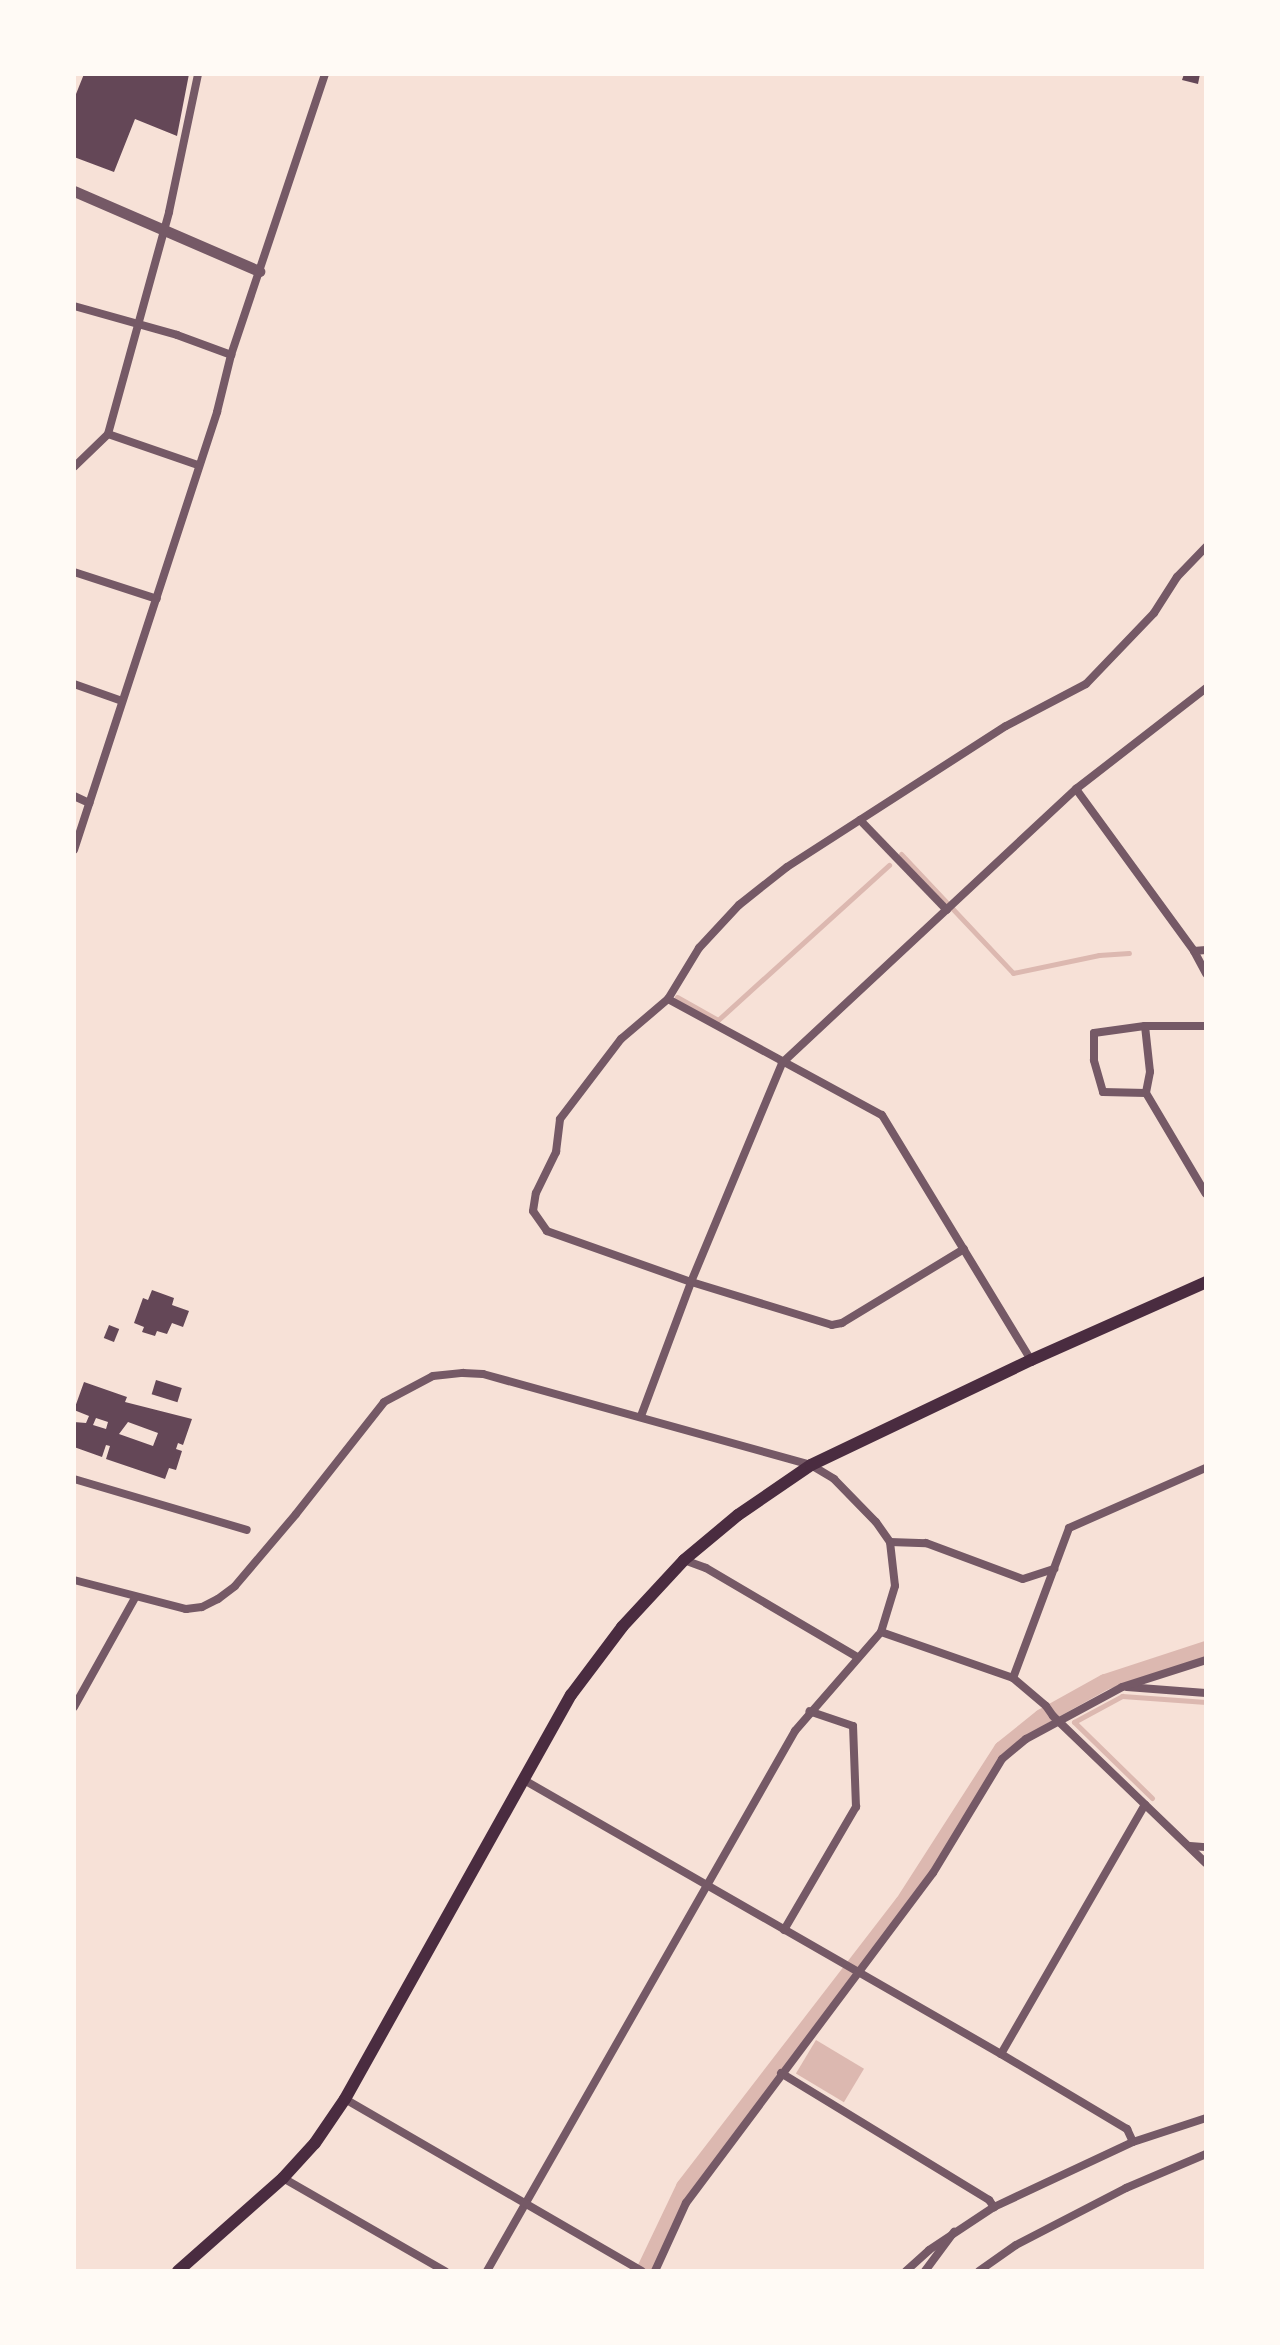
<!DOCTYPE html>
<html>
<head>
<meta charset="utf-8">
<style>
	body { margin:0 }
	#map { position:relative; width:1280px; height:2345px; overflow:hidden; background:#f7e1d7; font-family:Quicksand,sans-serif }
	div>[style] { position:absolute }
	.water>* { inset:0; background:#dcb8b0; transform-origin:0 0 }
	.stream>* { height:5px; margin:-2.5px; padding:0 2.5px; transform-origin:2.5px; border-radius:2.5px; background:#dcb8b0 }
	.canal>* { height:16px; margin:-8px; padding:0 8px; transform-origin:8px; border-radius:8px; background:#dcb8b0 }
	.building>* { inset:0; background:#644757; transform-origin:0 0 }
	.minor>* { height:8px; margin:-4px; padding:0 4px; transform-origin:4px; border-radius:4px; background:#755966 }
	.tertiary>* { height:11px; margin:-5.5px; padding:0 5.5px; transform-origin:5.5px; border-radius:5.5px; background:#755966 }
	.secondary>* { height:12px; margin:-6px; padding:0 6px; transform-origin:6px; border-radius:6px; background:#4a2c40 }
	span { translate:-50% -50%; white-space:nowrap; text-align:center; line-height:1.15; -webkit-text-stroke:6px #fffaf5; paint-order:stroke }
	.frame { position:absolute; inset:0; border:76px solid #fffaf5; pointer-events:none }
</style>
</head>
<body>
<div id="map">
	<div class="water">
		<div style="left:816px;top:2040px;width:56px;height:39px;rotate:31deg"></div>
	</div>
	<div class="stream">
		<div style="left:901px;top:854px;width:163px;rotate:46.7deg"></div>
		<div style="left:1013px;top:973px;width:88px;rotate:-11.8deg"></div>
		<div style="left:1099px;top:955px;width:30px;rotate:-4deg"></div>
		<div style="left:677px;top:997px;width:47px;rotate:29.3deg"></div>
		<div style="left:718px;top:1020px;width:231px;rotate:-42.2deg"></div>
		<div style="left:1152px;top:1798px;width:109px;rotate:-135.7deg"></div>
		<div style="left:1074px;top:1722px;width:55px;rotate:-28.4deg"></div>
		<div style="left:1122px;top:1696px;width:84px;rotate:4.1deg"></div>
	</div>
	<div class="canal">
		<div style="left:644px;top:2271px;width:93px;rotate:-64.5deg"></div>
		<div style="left:684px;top:2187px;width:359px;rotate:-52.4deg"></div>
		<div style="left:903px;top:1903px;width:183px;rotate:-57.3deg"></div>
		<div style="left:1002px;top:1749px;width:51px;rotate:-38.7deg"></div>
		<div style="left:1042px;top:1717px;width:72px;rotate:-29.1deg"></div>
		<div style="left:1105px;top:1682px;width:106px;rotate:-18.1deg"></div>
	</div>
	<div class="building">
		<div style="clip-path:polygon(84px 74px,189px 74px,177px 136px,135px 119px,114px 172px,74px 157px,74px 99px)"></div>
		<div style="clip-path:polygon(1184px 74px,1200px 74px,1198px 84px,1182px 80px)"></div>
		<div style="clip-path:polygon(152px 1290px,174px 1298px,172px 1305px,189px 1311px,183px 1327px,172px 1323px,167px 1334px,157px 1331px,155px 1336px,142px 1332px,144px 1327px,134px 1323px,143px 1298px,148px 1300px)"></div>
		<div style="left:109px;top:1325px;width:11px;height:14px;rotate:22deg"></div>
		<div style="left:156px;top:1380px;width:27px;height:15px;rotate:17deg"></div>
		<div style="clip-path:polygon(evenodd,84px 1382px,127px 1397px,125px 1402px,192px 1419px,183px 1445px,178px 1443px,176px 1449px,182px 1451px,176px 1470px,169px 1468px,165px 1479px,106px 1459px,110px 1446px,106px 1445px,102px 1457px,74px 1447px,74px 1422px,86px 1423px,89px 1416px,74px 1410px,84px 1382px,96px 1418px,108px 1422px,106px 1429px,93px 1425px,96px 1418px,84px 1382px,128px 1422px,158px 1433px,153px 1446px,119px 1434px,128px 1422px)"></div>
	</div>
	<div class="minor">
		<div style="left:74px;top:306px;width:107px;rotate:15.7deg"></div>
		<div style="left:177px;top:335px;width:58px;rotate:20.3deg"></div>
		<div style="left:108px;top:434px;width:95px;rotate:19deg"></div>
		<div style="left:74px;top:467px;width:47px;rotate:-44.1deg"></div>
		<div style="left:108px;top:434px;width:230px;rotate:-74.6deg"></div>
		<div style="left:169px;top:212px;width:141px;rotate:-78.1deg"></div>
		<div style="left:74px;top:572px;width:87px;rotate:18deg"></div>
		<div style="left:74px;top:684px;width:51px;rotate:19.5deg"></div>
		<div style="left:1076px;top:789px;width:200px;rotate:53.9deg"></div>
		<div style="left:1194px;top:951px;width:26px;rotate:62deg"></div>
		<div style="left:74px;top:796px;width:17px;rotate:25deg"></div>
		<div style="left:860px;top:820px;width:125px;rotate:46deg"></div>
		<div style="left:74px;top:850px;width:461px;rotate:-71.9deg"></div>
		<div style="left:217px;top:412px;width:59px;rotate:-76.2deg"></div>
		<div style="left:231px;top:355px;width:296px;rotate:-71.5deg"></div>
		<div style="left:1194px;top:951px;width:12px;rotate:-5deg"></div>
		<div style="left:668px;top:999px;width:243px;rotate:28.5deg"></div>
		<div style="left:882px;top:1115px;width:287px;rotate:58.7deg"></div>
		<div style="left:1145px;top:1026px;width:46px;rotate:83.8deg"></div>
		<div style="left:1150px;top:1072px;width:21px;rotate:101deg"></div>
		<div style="left:1146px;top:1093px;width:117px;rotate:59.3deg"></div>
		<div style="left:1146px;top:1093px;width:43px;rotate:-178.7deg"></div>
		<div style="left:1103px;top:1092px;width:33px;rotate:-106deg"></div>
		<div style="left:1094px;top:1060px;width:27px;rotate:-90deg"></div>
		<div style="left:1094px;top:1033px;width:51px;rotate:-7.8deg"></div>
		<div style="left:1145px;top:1026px;width:61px"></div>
		<div style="left:964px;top:1249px;width:143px;rotate:148.8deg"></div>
		<div style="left:842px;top:1323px;width:10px;rotate:169deg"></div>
		<div style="left:832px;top:1325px;width:147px;rotate:-163deg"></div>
		<div style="left:691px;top:1282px;width:153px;rotate:-160.5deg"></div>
		<div style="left:547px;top:1231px;width:24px;rotate:-125deg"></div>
		<div style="left:533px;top:1211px;width:18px;rotate:-81deg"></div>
		<div style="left:536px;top:1193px;width:46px;rotate:-64deg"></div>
		<div style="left:556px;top:1152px;width:33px;rotate:-83deg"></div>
		<div style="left:560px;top:1119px;width:101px;rotate:-52.7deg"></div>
		<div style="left:621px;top:1039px;width:62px;rotate:-40.4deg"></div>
		<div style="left:668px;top:999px;width:60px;rotate:-58.7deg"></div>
		<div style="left:699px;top:948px;width:59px;rotate:-47.1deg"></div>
		<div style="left:739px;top:905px;width:61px;rotate:-38.4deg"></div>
		<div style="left:787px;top:867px;width:260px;rotate:-32.8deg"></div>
		<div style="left:1006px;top:726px;width:90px;rotate:-27.7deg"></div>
		<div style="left:1086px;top:684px;width:98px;rotate:-46.2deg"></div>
		<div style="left:1154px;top:613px;width:43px;rotate:-57.4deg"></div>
		<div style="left:1177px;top:577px;width:42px;rotate:-46deg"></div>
		<div style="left:641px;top:1416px;width:143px;rotate:-69.5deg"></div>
		<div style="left:691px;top:1282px;width:237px;rotate:-67.4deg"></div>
		<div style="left:782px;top:1063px;width:402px;rotate:-43deg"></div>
		<div style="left:1076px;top:789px;width:165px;rotate:-37.8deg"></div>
		<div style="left:74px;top:1479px;width:180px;rotate:16.4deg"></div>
		<div style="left:890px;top:1542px;width:36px;rotate:2deg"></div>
		<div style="left:926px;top:1543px;width:103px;rotate:20.4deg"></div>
		<div style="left:1023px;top:1579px;width:33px;rotate:-18deg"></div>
		<div style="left:684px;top:1560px;width:23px;rotate:20deg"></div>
		<div style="left:706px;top:1568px;width:175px;rotate:30.5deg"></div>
		<div style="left:74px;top:1580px;width:116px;rotate:14.5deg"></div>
		<div style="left:186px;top:1609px;width:16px;rotate:-7deg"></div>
		<div style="left:202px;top:1607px;width:18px;rotate:-27deg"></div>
		<div style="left:218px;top:1599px;width:21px;rotate:-37deg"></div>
		<div style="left:235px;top:1586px;width:94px;rotate:-49.7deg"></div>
		<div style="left:296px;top:1514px;width:142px;rotate:-51.8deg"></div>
		<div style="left:384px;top:1402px;width:55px;rotate:-28deg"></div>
		<div style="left:433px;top:1376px;width:30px;rotate:-6deg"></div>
		<div style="left:463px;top:1373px;width:20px;rotate:3deg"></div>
		<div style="left:483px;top:1374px;width:340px;rotate:15.5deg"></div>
		<div style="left:811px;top:1465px;width:27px;rotate:31deg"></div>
		<div style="left:834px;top:1479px;width:60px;rotate:45.7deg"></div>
		<div style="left:876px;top:1522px;width:24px;rotate:55deg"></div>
		<div style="left:890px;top:1542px;width:44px;rotate:83.5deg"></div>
		<div style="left:895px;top:1586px;width:48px;rotate:106.9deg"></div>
		<div style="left:881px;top:1632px;width:131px;rotate:131deg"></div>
		<div style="left:795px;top:1731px;width:622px;rotate:119.7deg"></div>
		<div style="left:881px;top:1632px;width:140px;rotate:19.2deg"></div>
		<div style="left:1013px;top:1678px;width:43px;rotate:40.3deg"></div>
		<div style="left:1046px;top:1706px;width:12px;rotate:55deg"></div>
		<div style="left:1053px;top:1716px;width:212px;rotate:43.9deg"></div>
		<div style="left:1013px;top:1678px;width:160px;rotate:-69.5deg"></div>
		<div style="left:1069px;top:1528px;width:150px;rotate:-23.7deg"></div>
		<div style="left:1127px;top:1687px;width:79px;rotate:4.3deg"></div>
		<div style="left:74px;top:1707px;width:125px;rotate:-60.8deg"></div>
		<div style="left:524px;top:1780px;width:550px;rotate:29.87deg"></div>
		<div style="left:1001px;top:2054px;width:147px;rotate:30.8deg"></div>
		<div style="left:1127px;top:2129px;width:14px;rotate:65deg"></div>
		<div style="left:1133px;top:2142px;width:77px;rotate:-18.2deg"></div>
		<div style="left:1190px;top:1846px;width:16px;rotate:4deg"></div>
		<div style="left:784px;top:1930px;width:143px;rotate:-59.7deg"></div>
		<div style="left:856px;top:1807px;width:81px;rotate:-92.1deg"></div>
		<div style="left:853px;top:1726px;width:46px;rotate:-161.2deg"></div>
		<div style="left:1001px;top:2054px;width:288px;rotate:-60deg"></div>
		<div style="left:781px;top:2073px;width:244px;rotate:31.4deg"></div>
		<div style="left:989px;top:2200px;width:9px;rotate:54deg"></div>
		<div style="left:994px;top:2207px;width:153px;rotate:-25.1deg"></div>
		<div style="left:345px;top:2099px;width:343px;rotate:30.1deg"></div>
		<div style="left:283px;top:2178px;width:187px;rotate:29.9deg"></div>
		<div style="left:655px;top:2271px;width:75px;rotate:-65.5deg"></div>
		<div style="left:686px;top:2203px;width:412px;rotate:-53.2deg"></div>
		<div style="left:933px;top:1873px;width:133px;rotate:-58.8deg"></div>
		<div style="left:1002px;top:1759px;width:31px;rotate:-40deg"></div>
		<div style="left:1026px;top:1739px;width:109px;rotate:-28.4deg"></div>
		<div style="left:1122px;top:1687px;width:88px;rotate:-17.8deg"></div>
		<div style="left:906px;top:2271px;width:31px;rotate:-42deg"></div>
		<div style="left:929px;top:2250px;width:78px;rotate:-33.5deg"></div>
		<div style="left:925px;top:2271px;width:49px;rotate:-53.4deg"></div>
		<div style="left:979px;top:2271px;width:45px;rotate:-35.1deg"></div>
		<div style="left:1016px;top:2245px;width:124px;rotate:-27.4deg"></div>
		<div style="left:1126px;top:2188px;width:87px;rotate:-23deg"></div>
	</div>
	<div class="tertiary">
		<div style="left:74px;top:191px;width:202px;rotate:23.4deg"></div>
	</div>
	<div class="secondary">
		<div style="left:178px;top:2271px;width:140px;rotate:-41.5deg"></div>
		<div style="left:283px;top:2178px;width:47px;rotate:-47.6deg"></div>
		<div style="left:315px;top:2143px;width:53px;rotate:-55.7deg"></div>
		<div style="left:345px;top:2099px;width:463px;rotate:-60.8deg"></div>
		<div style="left:571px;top:1695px;width:85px;rotate:-53.1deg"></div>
		<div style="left:622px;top:1627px;width:91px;rotate:-47.2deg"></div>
		<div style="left:684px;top:1560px;width:70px;rotate:-39.8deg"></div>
		<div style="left:738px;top:1515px;width:88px;rotate:-34.4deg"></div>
		<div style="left:811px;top:1465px;width:244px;rotate:-25.5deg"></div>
		<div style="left:1031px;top:1360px;width:192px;rotate:-24deg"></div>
	</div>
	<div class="frame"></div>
</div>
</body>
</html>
